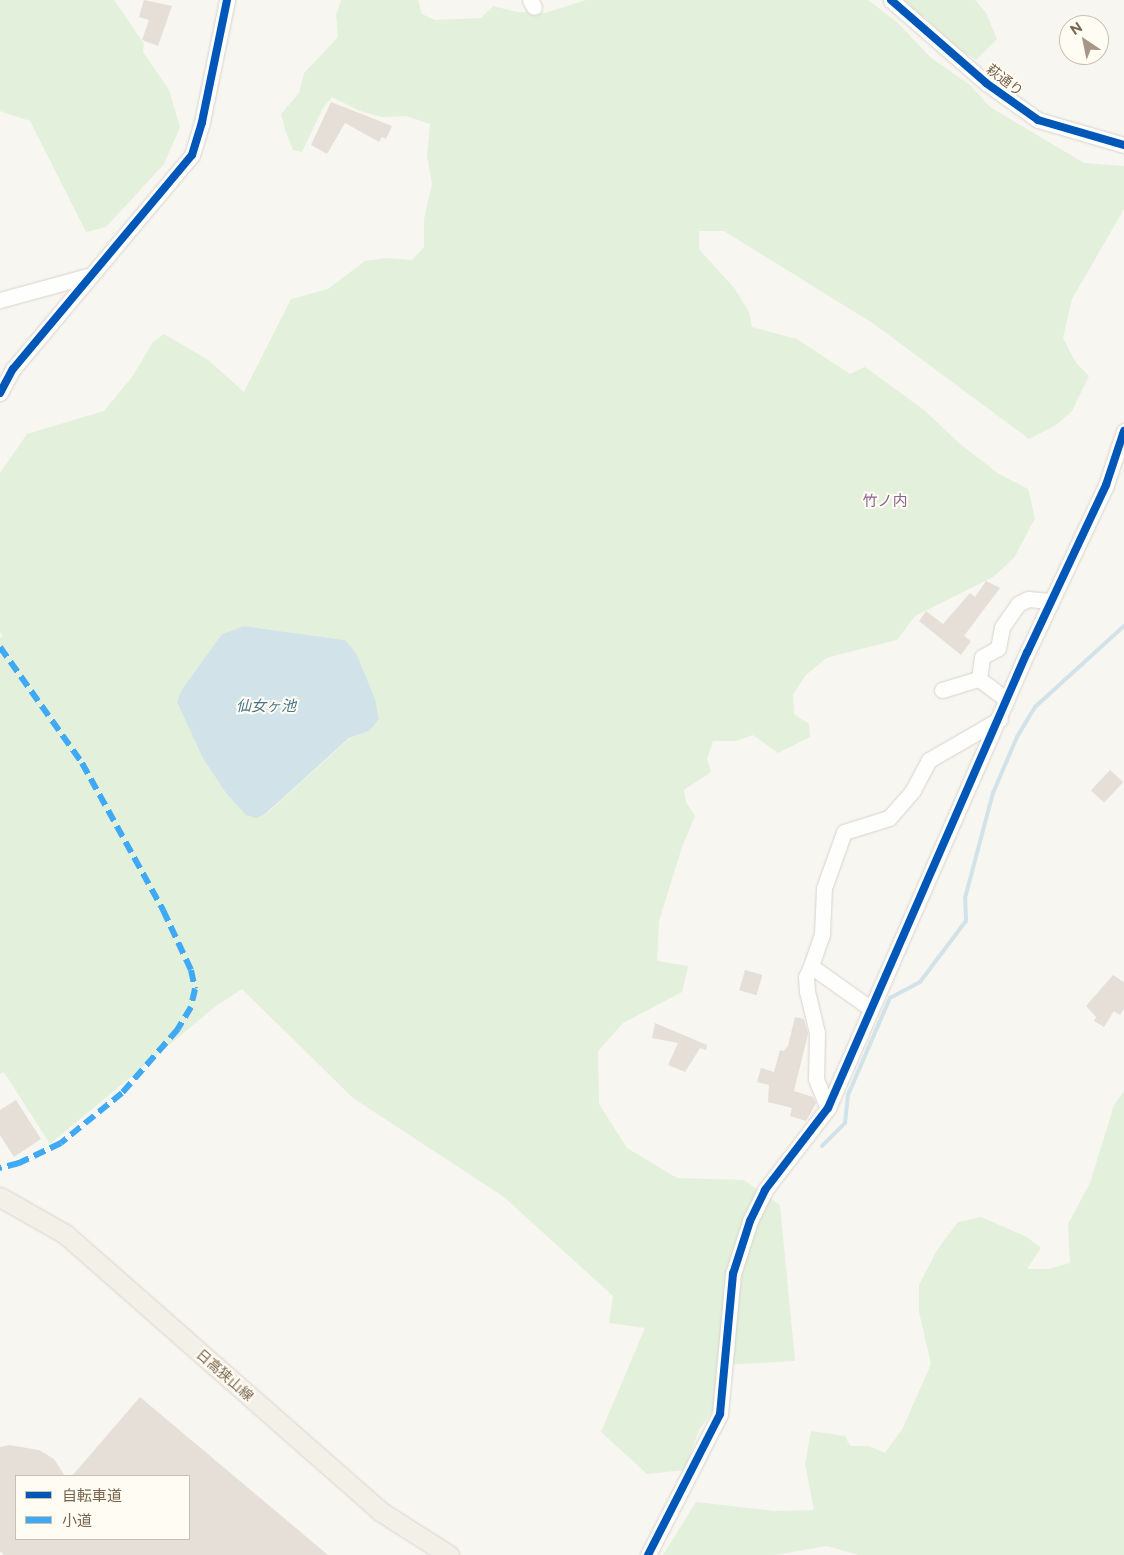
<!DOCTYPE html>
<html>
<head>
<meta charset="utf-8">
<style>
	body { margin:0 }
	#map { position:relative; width:1124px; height:1555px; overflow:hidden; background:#f8f6f0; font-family:Raleway,"Noto Sans JP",sans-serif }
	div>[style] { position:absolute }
	.green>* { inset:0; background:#e3f0db }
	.water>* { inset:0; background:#d1e3e9 }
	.stream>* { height:4px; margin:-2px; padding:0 2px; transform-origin:2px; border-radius:2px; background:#d1e3e9 }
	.building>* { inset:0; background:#e5dfd7; transform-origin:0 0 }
	.roads { filter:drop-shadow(0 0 1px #d8d3cd) drop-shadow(0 0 1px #d8d3cd) }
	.minor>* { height:15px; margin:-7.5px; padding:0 7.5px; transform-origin:7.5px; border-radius:7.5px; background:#fefefd }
	.major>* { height:19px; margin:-9.5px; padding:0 9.5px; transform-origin:9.5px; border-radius:9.5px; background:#f3f0e8 }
	.quiet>* { height:6px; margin-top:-3px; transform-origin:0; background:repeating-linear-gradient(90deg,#3fa9f5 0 12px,transparent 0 18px) }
	.cycleway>* { height:8px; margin:-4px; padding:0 4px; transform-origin:4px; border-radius:4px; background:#0057b8 }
	span { translate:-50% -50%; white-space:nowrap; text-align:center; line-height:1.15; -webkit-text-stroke:4px #fffcf3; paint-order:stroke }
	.street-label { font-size:14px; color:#78634e }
	.neighbourhood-label { font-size:15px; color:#8b6693 }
	.water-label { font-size:15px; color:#48758b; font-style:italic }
	.legend { position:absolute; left:15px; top:1475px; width:175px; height:65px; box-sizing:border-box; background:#fffcf3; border:1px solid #c9bfb1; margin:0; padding:6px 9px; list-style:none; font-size:15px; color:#78634e }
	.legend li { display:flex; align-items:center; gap:10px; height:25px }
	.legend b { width:25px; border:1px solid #c9bfb1 }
	.north { position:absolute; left:1059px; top:15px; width:50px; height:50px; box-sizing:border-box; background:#fffcf3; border:1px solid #c9bfb1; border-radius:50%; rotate:326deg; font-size:14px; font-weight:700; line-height:20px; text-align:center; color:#78634e }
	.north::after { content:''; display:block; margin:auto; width:18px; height:22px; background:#a59687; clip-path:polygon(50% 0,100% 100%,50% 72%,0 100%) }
</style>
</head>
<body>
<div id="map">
	<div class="green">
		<div style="clip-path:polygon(0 0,114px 0,144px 44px,143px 52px,169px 90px,180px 127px,164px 164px,106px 227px,86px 232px,30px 121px,0 111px)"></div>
		<div style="clip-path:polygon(evenodd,341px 0,418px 0,422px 14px,435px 20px,481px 18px,493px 6px,517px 12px,545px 13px,586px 0,868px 0,898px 23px,930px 57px,970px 85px,990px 107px,1084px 163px,1124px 166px,1124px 209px,1072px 299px,1063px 338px,1076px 363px,1089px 376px,1072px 411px,1056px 425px,1029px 439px,874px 324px,724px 231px,699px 231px,699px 249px,735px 289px,749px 312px,752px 327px,797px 339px,850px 374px,865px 367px,924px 410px,959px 443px,999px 474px,1028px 489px,1035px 518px,1014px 558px,993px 577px,915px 616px,897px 640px,826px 658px,805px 676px,793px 695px,794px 714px,809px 724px,810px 737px,778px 753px,753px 735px,736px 741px,713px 741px,707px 759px,711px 772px,684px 790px,686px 802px,695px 816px,682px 847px,659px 921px,657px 961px,688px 966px,682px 992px,623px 1023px,598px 1051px,599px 1104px,627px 1148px,677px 1178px,744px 1180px,780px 1205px,795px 1361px,721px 1365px,715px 1407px,699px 1430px,685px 1470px,647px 1474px,601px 1432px,645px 1328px,609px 1323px,613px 1296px,504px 1197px,353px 1098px,242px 989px,216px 1006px,50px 1144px,4px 1072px,0 1074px,0 638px,3px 636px,0 632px,0 473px,27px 434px,104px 411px,132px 377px,153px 342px,164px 334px,208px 360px,244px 392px,291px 299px,328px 289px,365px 261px,386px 258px,412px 260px,424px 247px,424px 219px,432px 184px,427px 156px,430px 124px,406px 116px,382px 117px,360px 111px,332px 97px,323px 108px,302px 152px,293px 150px,286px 133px,281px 114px,299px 93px,304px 73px,338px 37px,336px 15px,341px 0,244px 626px,345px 640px,369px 731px,350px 738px,265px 815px,256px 818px,178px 702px,182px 689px,222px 634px,244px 626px)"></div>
		<div style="clip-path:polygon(899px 0,975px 0,986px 13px,997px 39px,976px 60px,951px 44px,927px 19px)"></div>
		<div style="clip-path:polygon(1124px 1091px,1124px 1555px,859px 1555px,827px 1546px,775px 1555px,663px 1555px,696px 1502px,775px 1511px,814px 1510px,805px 1464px,811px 1431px,845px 1436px,850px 1446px,869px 1446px,885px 1453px,903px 1428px,931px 1364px,919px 1312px,919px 1285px,937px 1250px,958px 1222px,981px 1217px,1027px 1237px,1041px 1248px,1027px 1269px,1048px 1269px,1070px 1263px,1068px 1224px,1090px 1183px,1114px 1105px)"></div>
	</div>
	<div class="water">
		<div style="clip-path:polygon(244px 626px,345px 640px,356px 653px,375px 699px,379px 719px,369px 731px,349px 738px,264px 815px,256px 818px,246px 815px,226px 793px,203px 758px,177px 702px,182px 689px,222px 634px)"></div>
	</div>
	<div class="stream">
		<div style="left:822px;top:1146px;width:33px;rotate:-45deg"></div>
		<div style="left:845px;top:1123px;width:28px;rotate:-84deg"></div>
		<div style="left:848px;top:1095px;width:106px;rotate:-66.6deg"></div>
		<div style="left:890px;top:998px;width:34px;rotate:-28deg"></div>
		<div style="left:920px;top:982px;width:76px;rotate:-53deg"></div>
		<div style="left:966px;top:921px;width:23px;rotate:-92deg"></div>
		<div style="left:965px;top:898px;width:109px;rotate:-75.1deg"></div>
		<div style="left:993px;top:793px;width:61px;rotate:-66.8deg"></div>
		<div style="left:1017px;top:737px;width:35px;rotate:-59deg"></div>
		<div style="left:1035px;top:707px;width:120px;rotate:-42.3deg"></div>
	</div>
	<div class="building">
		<div style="clip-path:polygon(144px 0,172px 6px,158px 46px,142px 40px,149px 20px,139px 17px)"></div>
		<div style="clip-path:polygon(331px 102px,392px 126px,386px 139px,382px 137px,379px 142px,345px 123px,327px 154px,311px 145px)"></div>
		<div style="clip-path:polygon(986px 581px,1000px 588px,964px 636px,971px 641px,961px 655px,919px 621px,926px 611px,943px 624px,970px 593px,975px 597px)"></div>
		<div style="left:1110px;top:770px;width:18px;height:28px;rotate:43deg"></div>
		<div style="left:745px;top:970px;width:18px;height:21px;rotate:16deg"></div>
		<div style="clip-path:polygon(1113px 975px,1124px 982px,1124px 1009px,1120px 1015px,1114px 1011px,1104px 1027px,1094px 1021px,1096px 1017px,1086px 1006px)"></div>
		<div style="clip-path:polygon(795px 1017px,804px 1019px,808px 1034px,794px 1091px,813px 1097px,816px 1103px,806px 1121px,790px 1116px,792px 1108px,768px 1102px,769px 1085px,757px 1082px,761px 1068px,774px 1072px,780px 1050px,784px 1051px,788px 1046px)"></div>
		<div style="clip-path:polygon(655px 1023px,707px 1045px,706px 1050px,700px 1048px,685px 1072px,668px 1065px,678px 1043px,652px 1038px)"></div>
		<div style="clip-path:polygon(16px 1100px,41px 1139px,14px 1157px,0 1135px,0 1110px)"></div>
		<div style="clip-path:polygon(140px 1397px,328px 1555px,4px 1555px,0 1551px,0 1447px,9px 1445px,39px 1450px,54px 1459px,65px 1476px,16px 1476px,16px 1539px,189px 1539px,189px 1476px,72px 1476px)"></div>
	</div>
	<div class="roads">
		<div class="minor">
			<div style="left:530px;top:0;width:8px;rotate:60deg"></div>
			<div style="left:891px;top:0;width:126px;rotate:41.1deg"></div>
			<div style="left:986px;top:83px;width:64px;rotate:35.4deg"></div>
			<div style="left:1038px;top:120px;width:90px;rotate:16.2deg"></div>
			<div style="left:0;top:300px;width:91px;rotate:-15.3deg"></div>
			<div style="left:0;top:393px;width:27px;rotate:-62deg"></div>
			<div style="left:13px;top:369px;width:279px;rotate:-50.1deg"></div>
			<div style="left:192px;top:155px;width:34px;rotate:-73deg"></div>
			<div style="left:202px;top:122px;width:125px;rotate:-78.4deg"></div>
			<div style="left:942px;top:690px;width:39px;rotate:-17deg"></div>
			<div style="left:1007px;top:700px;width:35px;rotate:-143deg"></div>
			<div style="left:979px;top:679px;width:22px;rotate:-82deg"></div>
			<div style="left:982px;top:657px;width:18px;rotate:-29deg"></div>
			<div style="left:998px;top:648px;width:21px;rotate:-79deg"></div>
			<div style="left:1002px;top:627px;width:28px;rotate:-55deg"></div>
			<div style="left:1018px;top:604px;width:11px;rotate:-27deg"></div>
			<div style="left:1028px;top:599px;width:23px;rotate:5deg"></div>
			<div style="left:811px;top:966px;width:12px;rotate:114deg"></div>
			<div style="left:806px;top:977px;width:14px;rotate:86deg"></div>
			<div style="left:807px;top:991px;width:43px;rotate:76.6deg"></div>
			<div style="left:817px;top:1033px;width:46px;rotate:91.2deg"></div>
			<div style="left:816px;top:1079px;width:31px;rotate:68deg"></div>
			<div style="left:870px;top:1008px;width:72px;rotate:-144.6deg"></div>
			<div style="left:811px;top:966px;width:34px;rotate:-71deg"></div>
			<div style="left:822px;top:934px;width:46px;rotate:-87.5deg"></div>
			<div style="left:824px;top:888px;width:59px;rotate:-70.3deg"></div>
			<div style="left:844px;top:832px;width:47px;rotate:-17.3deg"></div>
			<div style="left:889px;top:818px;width:37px;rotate:-49deg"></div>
			<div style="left:913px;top:790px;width:34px;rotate:-62deg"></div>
			<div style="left:929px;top:760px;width:82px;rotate:-30deg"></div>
			<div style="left:648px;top:1555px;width:158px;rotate:-62.9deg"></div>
			<div style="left:720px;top:1414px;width:141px;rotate:-84.7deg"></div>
			<div style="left:733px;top:1274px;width:56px;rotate:-72.2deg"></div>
			<div style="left:750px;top:1221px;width:34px;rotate:-64deg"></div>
			<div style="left:765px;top:1190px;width:103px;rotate:-52.5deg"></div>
			<div style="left:828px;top:1108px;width:497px;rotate:-66.4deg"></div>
			<div style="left:1027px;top:653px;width:186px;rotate:-64.8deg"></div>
			<div style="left:1106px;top:485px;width:57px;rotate:-71.6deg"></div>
		</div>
		<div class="major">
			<div style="left:0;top:1197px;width:75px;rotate:29.6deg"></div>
			<div style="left:65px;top:1234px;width:419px;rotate:41.3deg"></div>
			<div style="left:380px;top:1511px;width:82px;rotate:32.5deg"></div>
		</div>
	</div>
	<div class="quiet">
		<div style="left:0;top:647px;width:142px;rotate:54.7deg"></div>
		<div style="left:82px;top:763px;width:168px;rotate:61.1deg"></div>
		<div style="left:163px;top:910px;width:66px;rotate:65deg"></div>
		<div style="left:191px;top:970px;width:19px;rotate:78deg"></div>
		<div style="left:195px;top:989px;width:18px;rotate:103deg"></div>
		<div style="left:191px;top:1007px;width:26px;rotate:121deg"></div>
		<div style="left:178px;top:1029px;width:85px;rotate:131.2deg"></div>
		<div style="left:122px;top:1093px;width:79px;rotate:140.7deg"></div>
		<div style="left:61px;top:1143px;width:47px;rotate:154.5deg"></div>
		<div style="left:19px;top:1163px;width:20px;rotate:165deg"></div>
	</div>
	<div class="cycleway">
		<div style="left:891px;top:0;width:126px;rotate:41.1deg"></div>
		<div style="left:986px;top:83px;width:64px;rotate:35.4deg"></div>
		<div style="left:1038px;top:120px;width:90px;rotate:16.2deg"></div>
		<div style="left:0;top:393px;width:27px;rotate:-62deg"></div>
		<div style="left:13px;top:369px;width:279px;rotate:-50.1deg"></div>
		<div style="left:192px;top:155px;width:34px;rotate:-73deg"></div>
		<div style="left:202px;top:122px;width:125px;rotate:-78.4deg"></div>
		<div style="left:648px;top:1555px;width:158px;rotate:-62.9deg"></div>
		<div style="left:720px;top:1414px;width:141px;rotate:-84.7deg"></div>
		<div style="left:733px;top:1274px;width:56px;rotate:-72.2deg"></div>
		<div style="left:750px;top:1221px;width:34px;rotate:-64deg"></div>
		<div style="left:765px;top:1190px;width:103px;rotate:-52.5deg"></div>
		<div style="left:828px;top:1108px;width:497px;rotate:-66.4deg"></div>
		<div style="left:1027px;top:653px;width:186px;rotate:-64.8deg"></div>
		<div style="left:1106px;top:485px;width:57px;rotate:-71.6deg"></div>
	</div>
	<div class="street-label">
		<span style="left:1005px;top:80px;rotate:37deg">萩通り</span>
		<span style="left:225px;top:1375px;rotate:41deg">日高狭山線</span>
	</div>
	<div class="neighbourhood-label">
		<span style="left:885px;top:502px">竹ノ内</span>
	</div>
	<div class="water-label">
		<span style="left:266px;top:707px">仙女ヶ池</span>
	</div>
	<ul class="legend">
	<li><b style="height:6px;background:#0057b8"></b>自転車道</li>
	<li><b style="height:6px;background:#3fa9f5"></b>小道</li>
	</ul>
	<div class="north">N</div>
</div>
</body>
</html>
